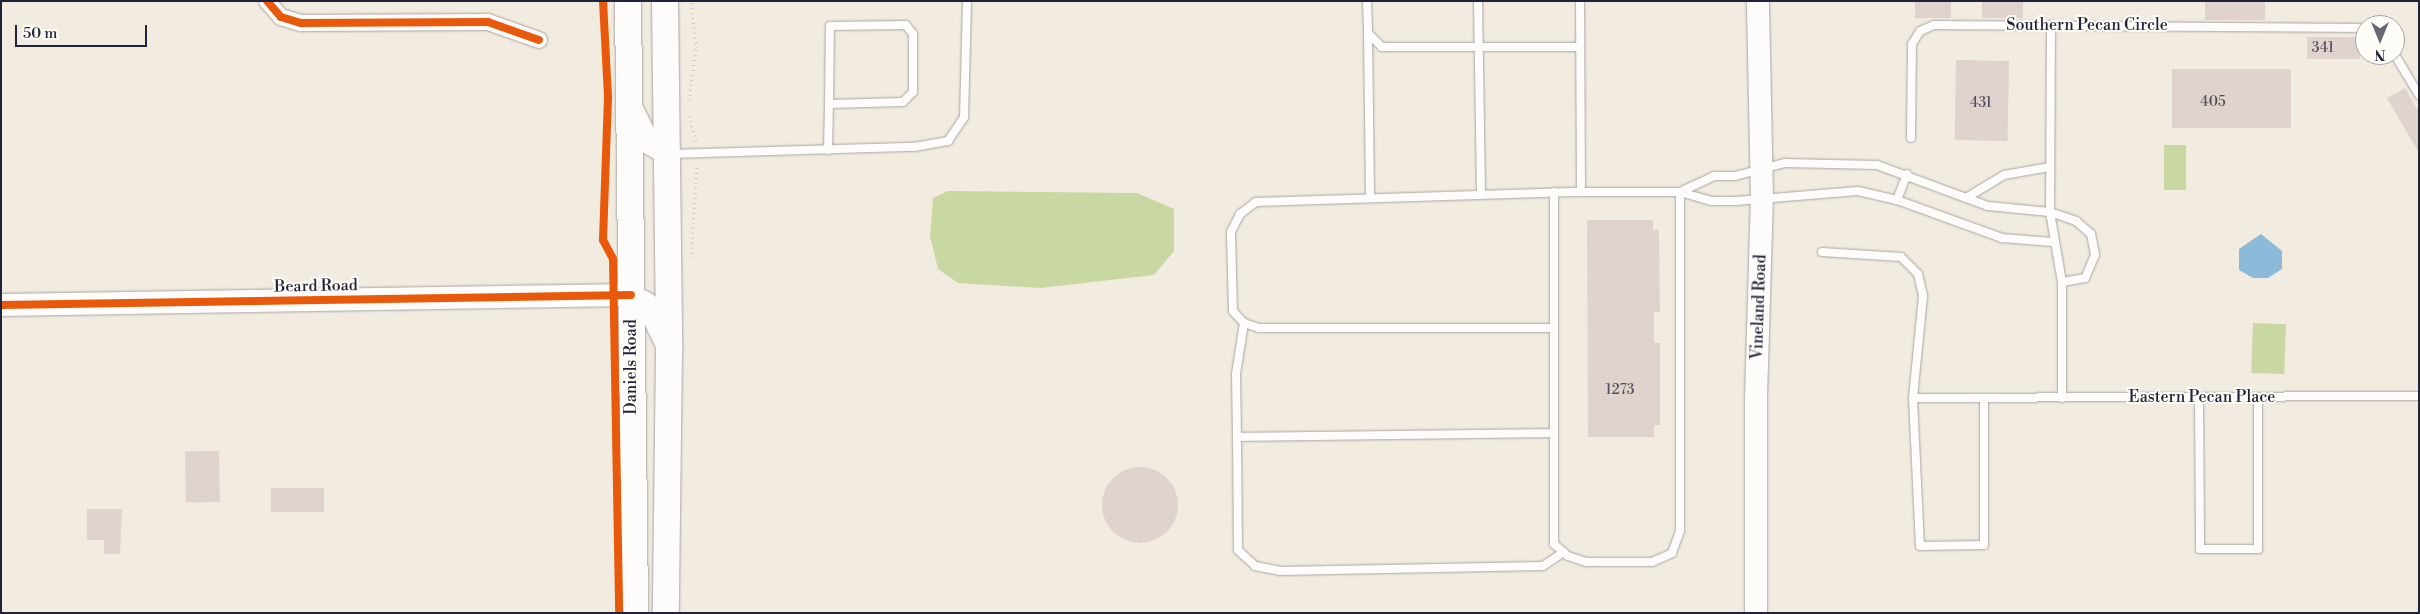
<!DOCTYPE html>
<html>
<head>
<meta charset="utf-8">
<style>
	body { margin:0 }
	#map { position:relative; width:2420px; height:614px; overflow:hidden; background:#f1ebe0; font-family:"Libre Bodoni",serif }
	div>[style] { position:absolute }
	.green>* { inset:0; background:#c9d8a3; transform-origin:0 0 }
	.water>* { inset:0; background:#8bbbd9 }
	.building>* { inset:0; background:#e0d2cc; transform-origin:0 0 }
	.round { border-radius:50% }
	.path>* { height:3px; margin-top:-1.5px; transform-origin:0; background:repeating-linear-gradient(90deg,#cccaca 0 1px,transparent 0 5px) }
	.roads { filter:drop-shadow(0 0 1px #a9a5a2) drop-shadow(0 0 1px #a9a5a2) }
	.lane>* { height:8px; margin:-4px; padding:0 4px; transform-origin:4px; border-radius:4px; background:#fdfcfa }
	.street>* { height:16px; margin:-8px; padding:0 8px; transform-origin:8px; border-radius:8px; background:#fdfcfa }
	.secondary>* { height:22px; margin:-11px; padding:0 11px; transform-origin:11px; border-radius:11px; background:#fdfcfa }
	.primary>* { height:26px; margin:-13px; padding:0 13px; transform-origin:13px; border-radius:13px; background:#fdfcfa }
	.cycleway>* { height:8px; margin:-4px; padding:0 4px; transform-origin:4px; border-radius:4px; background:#e8590c }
	span { translate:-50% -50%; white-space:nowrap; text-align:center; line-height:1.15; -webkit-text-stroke:4px #fdfcf7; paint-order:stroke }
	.number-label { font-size:14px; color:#524e5f }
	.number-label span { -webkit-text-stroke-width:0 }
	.street-label { font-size:16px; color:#22223b }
	.frame { position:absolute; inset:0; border:2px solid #22223b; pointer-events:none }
	.north { position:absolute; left:2355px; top:15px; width:50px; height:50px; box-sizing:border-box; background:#fdfcf7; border:1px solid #a5a5ac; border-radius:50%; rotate:180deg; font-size:14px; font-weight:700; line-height:20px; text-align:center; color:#22223b }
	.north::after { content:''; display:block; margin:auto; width:18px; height:22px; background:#6a6875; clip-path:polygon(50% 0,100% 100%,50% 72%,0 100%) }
	.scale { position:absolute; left:15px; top:25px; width:132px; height:22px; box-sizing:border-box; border:2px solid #22223b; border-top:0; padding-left:6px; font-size:15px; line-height:18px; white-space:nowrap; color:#22223b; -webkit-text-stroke:4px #fdfcf7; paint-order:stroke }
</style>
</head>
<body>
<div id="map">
	<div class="green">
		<div style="left:2164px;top:145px;width:22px;height:45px"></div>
		<div style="clip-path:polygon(948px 191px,1137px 193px,1174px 209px,1174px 251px,1154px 275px,1040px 288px,958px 283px,938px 269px,930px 236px,933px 198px)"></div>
		<div style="left:2253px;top:323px;width:33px;height:50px;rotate:2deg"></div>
	</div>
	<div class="water">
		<div style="clip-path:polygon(2261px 234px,2282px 251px,2282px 269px,2268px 278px,2253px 278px,2239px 270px,2239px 249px)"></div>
	</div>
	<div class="building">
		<div style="left:1915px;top:1px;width:36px;height:17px"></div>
		<div style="left:1982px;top:1px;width:41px;height:17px"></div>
		<div style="left:2205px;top:1px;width:60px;height:19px"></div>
		<div style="left:2360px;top:37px;width:22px;height:53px;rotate:90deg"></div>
		<div style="left:1956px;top:60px;width:53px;height:80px;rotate:1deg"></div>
		<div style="left:2172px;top:69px;width:119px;height:59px"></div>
		<div style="clip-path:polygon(2405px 88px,2419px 112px,2419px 153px,2387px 98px)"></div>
		<div style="clip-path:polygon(1587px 220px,1653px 220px,1653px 230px,1659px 230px,1660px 312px,1654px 312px,1654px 343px,1660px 343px,1660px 425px,1654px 425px,1654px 437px,1588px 437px)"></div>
		<div style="left:219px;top:451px;width:51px;height:34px;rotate:89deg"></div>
		<div class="round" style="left:1102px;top:467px;width:76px;height:76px"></div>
		<div style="left:271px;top:488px;width:53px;height:24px"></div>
		<div style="clip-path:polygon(87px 509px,122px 509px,120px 554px,104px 554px,104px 540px,87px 540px)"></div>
	</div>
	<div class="path">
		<div style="left:689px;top:100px;width:52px;rotate:-82.3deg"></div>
		<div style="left:696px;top:48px;width:47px;rotate:-96.1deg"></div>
		<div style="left:689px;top:116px;width:26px;rotate:74deg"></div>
		<div style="left:691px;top:258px;width:93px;rotate:-86.3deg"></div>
	</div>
	<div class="roads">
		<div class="lane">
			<div style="left:1367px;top:1px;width:32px;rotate:88deg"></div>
			<div style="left:1368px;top:33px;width:20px;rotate:45deg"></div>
			<div style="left:1382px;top:47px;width:198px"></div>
			<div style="left:1478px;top:1px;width:194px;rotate:89.1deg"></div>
			<div style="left:1580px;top:1px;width:191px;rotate:89.7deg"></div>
			<div style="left:2051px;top:25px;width:187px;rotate:90.3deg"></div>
			<div style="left:2050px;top:212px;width:71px;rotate:80.3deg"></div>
			<div style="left:2062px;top:282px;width:116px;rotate:90deg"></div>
			<div style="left:1368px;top:33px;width:165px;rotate:89.3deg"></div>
			<div style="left:2395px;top:55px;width:47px;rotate:59deg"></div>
			<div style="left:1911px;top:138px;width:94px;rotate:-89.4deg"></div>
			<div style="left:1912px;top:44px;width:15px;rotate:-58deg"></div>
			<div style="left:1920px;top:31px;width:15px;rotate:-23deg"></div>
			<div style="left:1934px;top:25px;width:431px;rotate:0.4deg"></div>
			<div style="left:828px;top:150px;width:46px;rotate:-88.8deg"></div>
			<div style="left:829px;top:104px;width:78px;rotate:-89.3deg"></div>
			<div style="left:830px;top:26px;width:76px;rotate:-0.8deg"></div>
			<div style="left:906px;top:25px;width:11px;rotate:52deg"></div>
			<div style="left:913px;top:34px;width:58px;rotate:90deg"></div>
			<div style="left:913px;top:92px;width:14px;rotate:135deg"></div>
			<div style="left:903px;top:102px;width:74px;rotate:178.5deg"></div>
			<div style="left:671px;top:154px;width:243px;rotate:-1.7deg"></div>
			<div style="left:914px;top:147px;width:35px;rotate:-10deg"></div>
			<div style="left:948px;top:141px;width:29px;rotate:-56deg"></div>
			<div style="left:964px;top:117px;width:116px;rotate:-88.5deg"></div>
			<div style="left:1554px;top:192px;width:352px;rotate:90deg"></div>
			<div style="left:1554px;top:544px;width:18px;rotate:41deg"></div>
			<div style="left:1568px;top:556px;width:20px;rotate:18deg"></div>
			<div style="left:1587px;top:562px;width:65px"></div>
			<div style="left:1652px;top:562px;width:22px;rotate:-24deg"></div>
			<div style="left:1672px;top:553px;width:23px;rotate:-70deg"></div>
			<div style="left:1680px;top:531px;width:339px;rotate:-90deg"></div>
			<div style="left:1680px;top:192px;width:38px;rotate:-25deg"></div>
			<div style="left:1714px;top:176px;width:21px"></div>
			<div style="left:1735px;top:176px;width:52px;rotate:-14.6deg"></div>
			<div style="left:1785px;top:163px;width:92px;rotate:1.2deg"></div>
			<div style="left:1877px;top:165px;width:118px;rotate:20.3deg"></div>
			<div style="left:1988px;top:206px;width:62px;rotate:5.5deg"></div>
			<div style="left:2050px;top:212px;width:28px;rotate:19deg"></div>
			<div style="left:2076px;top:221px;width:20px;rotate:41deg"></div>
			<div style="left:2091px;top:234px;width:21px;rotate:79deg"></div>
			<div style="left:2095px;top:255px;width:25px;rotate:113deg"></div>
			<div style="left:2085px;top:278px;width:23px;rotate:170deg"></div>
			<div style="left:1966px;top:198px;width:44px;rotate:-31.2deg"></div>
			<div style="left:2004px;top:175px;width:47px;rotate:-9.9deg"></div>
			<div style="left:1897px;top:200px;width:28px;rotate:-69deg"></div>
			<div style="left:1822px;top:252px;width:79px;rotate:3.6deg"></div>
			<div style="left:1901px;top:257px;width:24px;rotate:45deg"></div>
			<div style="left:1918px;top:274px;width:23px;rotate:77deg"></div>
			<div style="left:1923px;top:296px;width:102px;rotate:95.6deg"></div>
			<div style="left:1913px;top:398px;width:148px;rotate:87.3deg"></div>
			<div style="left:1920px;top:546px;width:64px;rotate:-0.9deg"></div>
			<div style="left:1984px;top:545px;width:147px;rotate:-90deg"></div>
			<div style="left:1551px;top:328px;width:292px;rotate:180deg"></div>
			<div style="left:1259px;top:328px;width:16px;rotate:-162deg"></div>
			<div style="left:1244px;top:323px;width:16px;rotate:-133deg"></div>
			<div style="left:1233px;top:311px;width:79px;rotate:-91.5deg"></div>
			<div style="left:1231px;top:232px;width:20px;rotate:-63deg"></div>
			<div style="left:1240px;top:214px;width:20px;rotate:-37deg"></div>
			<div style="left:1256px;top:202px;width:325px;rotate:-1.8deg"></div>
			<div style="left:1581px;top:192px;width:99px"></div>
			<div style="left:1680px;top:192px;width:33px;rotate:16deg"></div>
			<div style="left:1712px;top:201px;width:24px"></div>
			<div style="left:1736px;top:201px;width:122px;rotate:-4.7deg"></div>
			<div style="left:1858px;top:191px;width:40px;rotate:13deg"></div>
			<div style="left:1897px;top:200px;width:112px;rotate:19.9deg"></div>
			<div style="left:2002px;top:238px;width:50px;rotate:4.6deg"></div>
			<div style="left:2199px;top:397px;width:152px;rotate:89.6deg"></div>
			<div style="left:2200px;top:549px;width:58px"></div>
			<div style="left:2258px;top:549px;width:152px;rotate:-90deg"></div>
			<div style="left:1913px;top:398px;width:506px;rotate:-0.23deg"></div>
			<div style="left:1553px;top:433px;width:316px;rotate:179.3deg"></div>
			<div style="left:1237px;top:437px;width:113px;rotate:89.5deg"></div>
			<div style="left:1238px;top:550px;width:23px;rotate:43deg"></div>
			<div style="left:1255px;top:566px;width:25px;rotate:11deg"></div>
			<div style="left:1280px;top:571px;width:263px;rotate:-1.1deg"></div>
			<div style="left:1543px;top:566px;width:25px;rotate:-34deg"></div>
			<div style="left:1237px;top:437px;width:63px;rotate:-90.9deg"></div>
			<div style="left:1236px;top:374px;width:52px;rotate:-81.1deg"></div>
		</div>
		<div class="street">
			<div style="left:267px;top:1px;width:21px;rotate:49deg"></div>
			<div style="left:281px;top:17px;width:21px;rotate:17deg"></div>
			<div style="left:301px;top:23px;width:187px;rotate:-0.3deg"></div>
			<div style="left:488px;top:22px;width:54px;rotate:19.4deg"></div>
		</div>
		<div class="secondary">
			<div style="left:631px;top:107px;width:40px;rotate:63.4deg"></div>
			<div style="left:649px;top:143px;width:21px;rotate:31deg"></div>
			<div style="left:1px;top:305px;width:630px;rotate:-0.91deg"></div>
			<div style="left:631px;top:295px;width:18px;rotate:29deg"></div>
			<div style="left:647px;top:304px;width:46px;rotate:64deg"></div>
			<div style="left:1756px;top:613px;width:215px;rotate:-90deg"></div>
			<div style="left:1756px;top:398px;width:200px;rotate:-88.3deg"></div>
			<div style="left:1762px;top:198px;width:197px;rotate:-91.2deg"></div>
		</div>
		<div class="primary">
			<div style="left:628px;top:1px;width:612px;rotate:89.34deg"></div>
			<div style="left:665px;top:1px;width:350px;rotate:89.3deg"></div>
			<div style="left:669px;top:351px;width:262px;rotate:90.7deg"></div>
		</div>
	</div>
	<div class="cycleway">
		<div style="left:267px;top:1px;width:21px;rotate:49deg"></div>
		<div style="left:281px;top:17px;width:21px;rotate:17deg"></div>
		<div style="left:301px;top:23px;width:187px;rotate:-0.3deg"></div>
		<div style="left:488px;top:22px;width:54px;rotate:19.4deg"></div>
		<div style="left:603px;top:1px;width:96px;rotate:87deg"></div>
		<div style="left:608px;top:97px;width:143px;rotate:92deg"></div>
		<div style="left:603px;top:240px;width:21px;rotate:62deg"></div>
		<div style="left:613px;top:259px;width:354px;rotate:89deg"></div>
		<div style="left:1px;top:305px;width:630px;rotate:-0.91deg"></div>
	</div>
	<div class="number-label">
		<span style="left:2323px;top:48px">341</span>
		<span style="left:2213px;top:102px">405</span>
		<span style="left:1981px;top:103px">431</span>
		<span style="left:1620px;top:390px">1273</span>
	</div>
	<div class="street-label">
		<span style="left:2087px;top:25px">Southern Pecan Circle</span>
		<span style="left:316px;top:286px;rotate:-1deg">Beard Road</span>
		<span style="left:1759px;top:307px;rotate:-88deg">Vineland Road</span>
		<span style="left:631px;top:367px;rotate:-90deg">Daniels Road</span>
		<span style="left:2202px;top:397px">Eastern Pecan Place</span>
	</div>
	<div class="frame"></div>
	<div class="north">N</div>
	<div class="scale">50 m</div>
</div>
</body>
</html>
